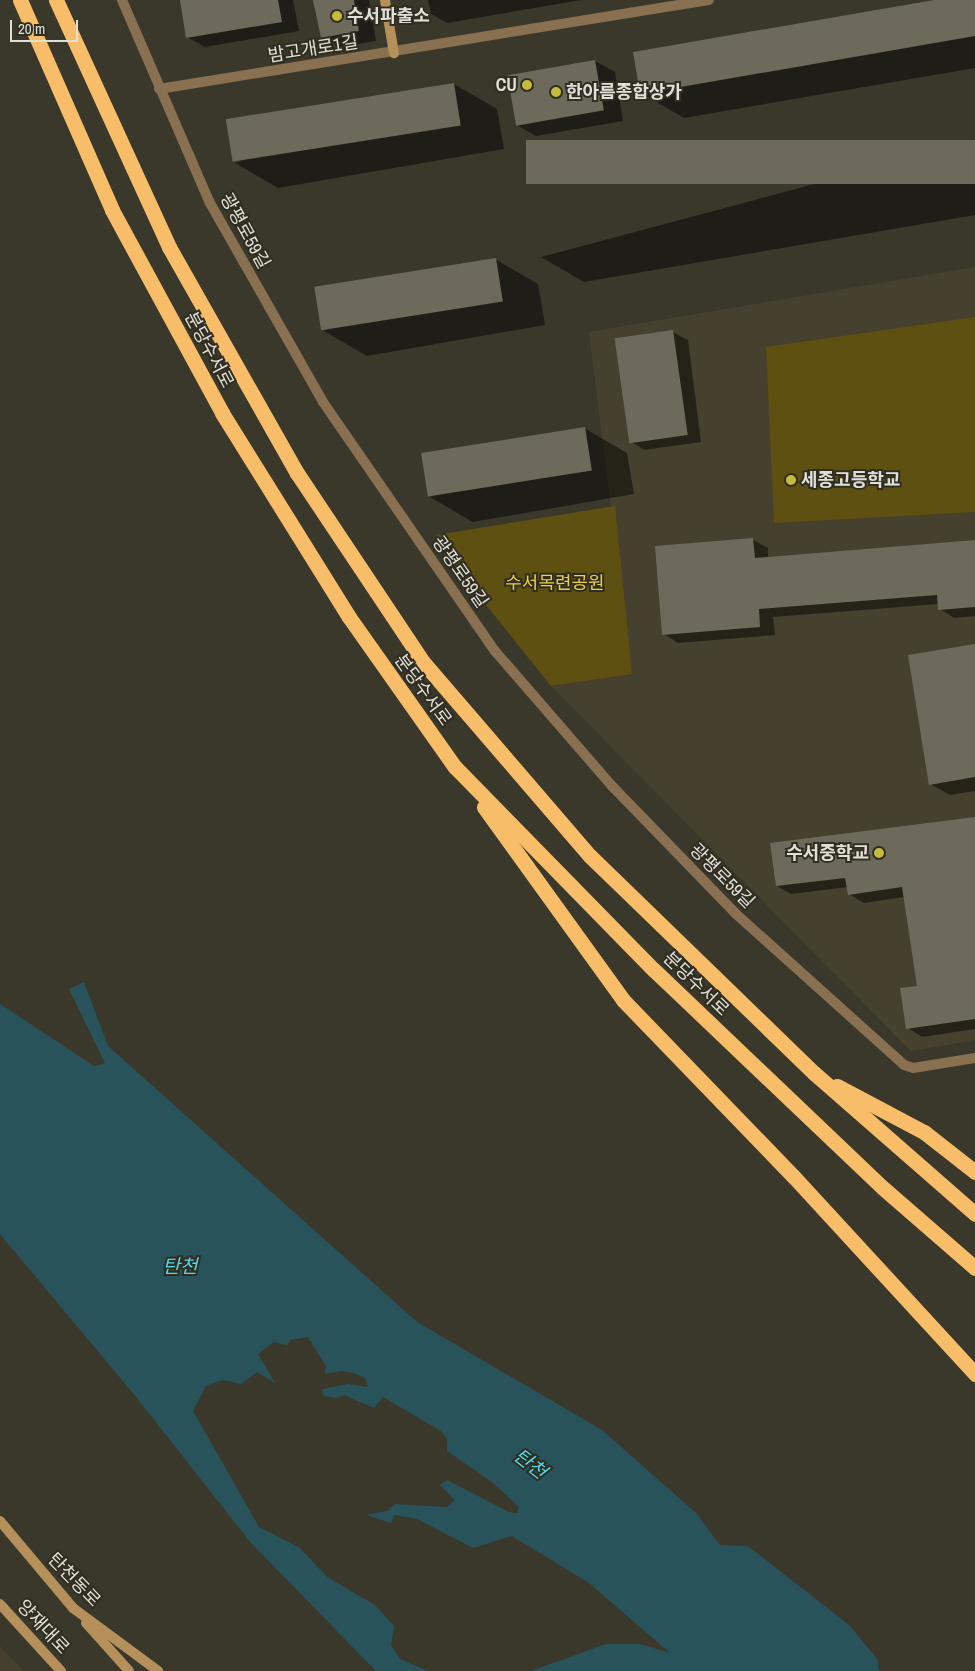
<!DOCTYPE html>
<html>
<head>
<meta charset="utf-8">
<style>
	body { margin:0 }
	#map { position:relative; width:975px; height:1671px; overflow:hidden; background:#3a382b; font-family:"Archivo Narrow","Noto Sans KR",sans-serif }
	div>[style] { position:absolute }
	.built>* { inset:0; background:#46412e }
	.green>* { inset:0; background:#5d5010 }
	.water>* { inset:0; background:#29535a }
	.shadow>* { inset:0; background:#0007 }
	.building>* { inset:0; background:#6d6a5c; transform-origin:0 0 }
	.street>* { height:10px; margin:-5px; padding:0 5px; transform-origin:5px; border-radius:5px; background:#887050 }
	.secondary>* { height:10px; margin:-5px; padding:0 5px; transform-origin:5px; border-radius:5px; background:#b5905b }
	.highway>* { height:15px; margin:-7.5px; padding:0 7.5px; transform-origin:7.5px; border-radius:7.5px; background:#f8bd69 }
	.dots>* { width:14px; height:14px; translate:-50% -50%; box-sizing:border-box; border:2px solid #302d21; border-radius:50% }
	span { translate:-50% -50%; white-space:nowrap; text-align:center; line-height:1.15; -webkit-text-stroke:4px #302d21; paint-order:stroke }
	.poi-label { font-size:18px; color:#e1e0d8; font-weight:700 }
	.left { translate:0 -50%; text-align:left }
	.right { translate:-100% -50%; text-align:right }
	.street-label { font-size:18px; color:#e1e0d8 }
	.park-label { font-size:18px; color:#ebcf48 }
	.water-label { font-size:19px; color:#4edaf0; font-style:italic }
	.scale { position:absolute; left:10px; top:20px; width:68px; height:22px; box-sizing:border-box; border:2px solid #e1e0d8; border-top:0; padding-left:6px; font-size:15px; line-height:18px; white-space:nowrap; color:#e1e0d8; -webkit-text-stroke:4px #302d21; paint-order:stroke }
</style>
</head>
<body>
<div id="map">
	<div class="built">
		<div style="clip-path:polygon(975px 267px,975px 1040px,911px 1051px,551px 686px,632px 673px,589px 332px)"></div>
		<div style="clip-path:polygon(0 1646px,24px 1671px,0 1671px)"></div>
	</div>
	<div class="green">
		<div style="clip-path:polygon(975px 317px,975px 512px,774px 523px,766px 347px)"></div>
		<div style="clip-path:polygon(615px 506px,632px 674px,551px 686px,466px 580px,436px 535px)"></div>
	</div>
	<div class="water">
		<div style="clip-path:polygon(84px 982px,108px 1046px,417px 1322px,602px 1430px,696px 1513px,720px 1545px,748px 1546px,849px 1625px,878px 1660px,879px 1671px,531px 1671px,606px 1644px,640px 1644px,670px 1653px,589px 1583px,512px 1536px,473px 1548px,417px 1519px,394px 1515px,391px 1523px,366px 1515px,387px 1511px,395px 1504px,447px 1507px,455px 1500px,440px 1485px,447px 1480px,509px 1512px,517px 1513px,519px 1507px,492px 1482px,447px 1451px,447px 1439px,441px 1431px,383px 1397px,374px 1408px,344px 1395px,337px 1398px,323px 1396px,322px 1390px,327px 1388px,348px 1384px,368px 1387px,365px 1378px,354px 1373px,341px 1371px,325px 1374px,326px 1366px,308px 1337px,290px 1340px,287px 1345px,274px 1342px,258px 1354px,275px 1383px,257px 1372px,241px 1384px,223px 1380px,206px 1386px,193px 1411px,259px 1527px,300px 1548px,327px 1577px,375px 1605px,394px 1626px,391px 1645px,400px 1659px,428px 1671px,376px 1671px,251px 1543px,137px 1398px,0 1234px,0 1004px,94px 1066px,105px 1063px,69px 989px)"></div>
	</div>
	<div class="shadow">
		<div style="clip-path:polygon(181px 0,293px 0,299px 31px,205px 47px,187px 37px)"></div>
		<div style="clip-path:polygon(315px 0,369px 0,376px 41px,340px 47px,323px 37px)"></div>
		<div style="clip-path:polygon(428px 0,581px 0,447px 23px,431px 14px)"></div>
		<div style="clip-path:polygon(943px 0,975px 0,975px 68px,684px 118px,641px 93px)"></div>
		<div style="clip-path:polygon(595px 61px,615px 72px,623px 121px,536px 136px,517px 125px)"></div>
		<div style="clip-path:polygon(454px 84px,497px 109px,504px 149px,278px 188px,235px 163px)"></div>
		<div style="clip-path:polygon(975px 141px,975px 215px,584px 282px,541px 257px)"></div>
		<div style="clip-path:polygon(495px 259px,538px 284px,545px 325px,367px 356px,324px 331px)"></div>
		<div style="clip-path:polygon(673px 332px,688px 340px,701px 442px,644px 450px,630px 441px)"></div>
		<div style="clip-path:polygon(584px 428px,627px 453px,634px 494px,473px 522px,430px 497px)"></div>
		<div style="clip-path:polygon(753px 540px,768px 548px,768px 558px,975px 541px,975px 616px,954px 618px,940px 609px,939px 604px,773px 617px,775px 635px,678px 643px,664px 634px)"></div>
		<div style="clip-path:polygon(975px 645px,975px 791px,950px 795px,930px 784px)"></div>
		<div style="clip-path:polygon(975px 818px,975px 1029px,922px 1037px,908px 1028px,918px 987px,905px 897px,864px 903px,849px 894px,848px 887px,791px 894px,777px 886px)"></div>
	</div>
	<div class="building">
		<div style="clip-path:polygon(180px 0,278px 0,282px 22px,186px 38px)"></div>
		<div style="clip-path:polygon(313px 0,354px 0,359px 31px,321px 38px)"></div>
		<div style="clip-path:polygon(934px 0,975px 0,975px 36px,640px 94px,633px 52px)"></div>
		<div style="left:595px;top:60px;width:51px;height:89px;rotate:80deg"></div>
		<div style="left:454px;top:83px;width:43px;height:231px;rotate:81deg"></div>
		<div style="left:975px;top:140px;width:44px;height:449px;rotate:90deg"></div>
		<div style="left:496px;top:258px;width:44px;height:184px;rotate:81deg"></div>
		<div style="left:673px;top:330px;width:106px;height:59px;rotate:82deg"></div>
		<div style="left:585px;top:427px;width:44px;height:166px;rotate:81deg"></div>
		<div style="clip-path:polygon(753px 538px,755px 558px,975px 540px,975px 607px,938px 610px,937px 595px,759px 609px,760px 627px,662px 635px,655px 546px)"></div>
		<div style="clip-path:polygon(975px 644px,975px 777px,929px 785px,908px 655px)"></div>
		<div style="clip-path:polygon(975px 817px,975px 1019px,906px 1029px,900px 988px,917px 986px,902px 887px,848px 895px,845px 878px,776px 886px,770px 843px)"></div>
	</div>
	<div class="street">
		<div style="left:122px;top:0;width:221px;rotate:66.6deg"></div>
		<div style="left:210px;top:203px;width:229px;rotate:60.4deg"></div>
		<div style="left:323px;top:402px;width:303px;rotate:55.4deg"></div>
		<div style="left:495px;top:651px;width:179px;rotate:49.1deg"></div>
		<div style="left:612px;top:786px;width:178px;rotate:45.9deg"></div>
		<div style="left:736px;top:914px;width:226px;rotate:41.9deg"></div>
		<div style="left:904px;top:1065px;width:9px;rotate:18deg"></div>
		<div style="left:913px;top:1068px;width:63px;rotate:-9.2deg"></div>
		<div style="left:159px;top:89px;width:557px;rotate:-9.19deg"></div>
	</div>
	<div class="secondary">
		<div style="left:385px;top:0;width:54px;rotate:80.4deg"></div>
		<div style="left:0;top:1521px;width:114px;rotate:50deg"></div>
		<div style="left:73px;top:1608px;width:106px;rotate:36.5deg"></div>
		<div style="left:0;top:1604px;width:91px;rotate:47.7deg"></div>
		<div style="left:86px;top:1623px;width:64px;rotate:48.1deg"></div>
	</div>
	<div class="highway">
		<div style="left:20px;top:0;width:229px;rotate:66.3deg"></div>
		<div style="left:112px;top:210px;width:231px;rotate:61.5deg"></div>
		<div style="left:222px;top:413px;width:240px;rotate:58.1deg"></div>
		<div style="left:349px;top:617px;width:184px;rotate:54.8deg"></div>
		<div style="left:455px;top:767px;width:284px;rotate:45.6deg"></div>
		<div style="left:654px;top:970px;width:316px;rotate:43.6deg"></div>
		<div style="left:883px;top:1188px;width:122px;rotate:41deg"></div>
		<div style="left:56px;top:0;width:272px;rotate:65.4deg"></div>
		<div style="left:169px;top:247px;width:260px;rotate:60.5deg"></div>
		<div style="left:297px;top:473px;width:227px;rotate:56.3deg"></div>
		<div style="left:423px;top:662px;width:256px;rotate:49.3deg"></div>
		<div style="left:590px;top:856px;width:312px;rotate:44.1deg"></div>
		<div style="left:814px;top:1073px;width:214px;rotate:41.2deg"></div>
		<div style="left:484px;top:807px;width:238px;rotate:54.2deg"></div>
		<div style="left:623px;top:1000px;width:246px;rotate:46deg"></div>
		<div style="left:794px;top:1177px;width:268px;rotate:47.4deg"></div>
		<div style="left:837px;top:1086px;width:98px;rotate:27.9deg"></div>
		<div style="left:924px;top:1132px;width:65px;rotate:38.1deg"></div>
	</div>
	<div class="dots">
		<div style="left:337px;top:16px;background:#c6bc3c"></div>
		<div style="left:527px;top:85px;background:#c6bc3c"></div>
		<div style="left:556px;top:92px;background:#c6bc3c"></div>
		<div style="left:791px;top:480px;background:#c6bc3c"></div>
		<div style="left:879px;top:853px;background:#c6bc3c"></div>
	</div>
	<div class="poi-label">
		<span class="left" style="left:347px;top:16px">수서파출소</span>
		<span class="right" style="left:517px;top:85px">CU</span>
		<span class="left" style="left:566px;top:92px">한아름종합상가</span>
		<span class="left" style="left:801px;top:480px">세종고등학교</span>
		<span class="right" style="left:869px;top:853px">수서중학교</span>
	</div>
	<div class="street-label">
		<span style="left:313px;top:49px;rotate:-9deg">밤고개로1길</span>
		<span style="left:245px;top:231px;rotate:61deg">광평로59길</span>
		<span style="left:209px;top:350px;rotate:62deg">분당수서로</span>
		<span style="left:460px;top:572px;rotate:55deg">광평로59길</span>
		<span style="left:423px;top:690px;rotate:54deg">분당수서로</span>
		<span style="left:722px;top:876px;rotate:45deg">광평로59길</span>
		<span style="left:696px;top:984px;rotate:44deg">분당수서로</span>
		<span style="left:74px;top:1580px;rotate:46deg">탄천동로</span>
		<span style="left:43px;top:1627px;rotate:47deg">양재대로</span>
	</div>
	<div class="park-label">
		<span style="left:555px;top:583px">수서목련공원</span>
	</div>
	<div class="water-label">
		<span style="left:180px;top:1267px">탄천</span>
		<span style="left:530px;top:1464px;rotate:38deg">탄천</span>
	</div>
	<div class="scale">20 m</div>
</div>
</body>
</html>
